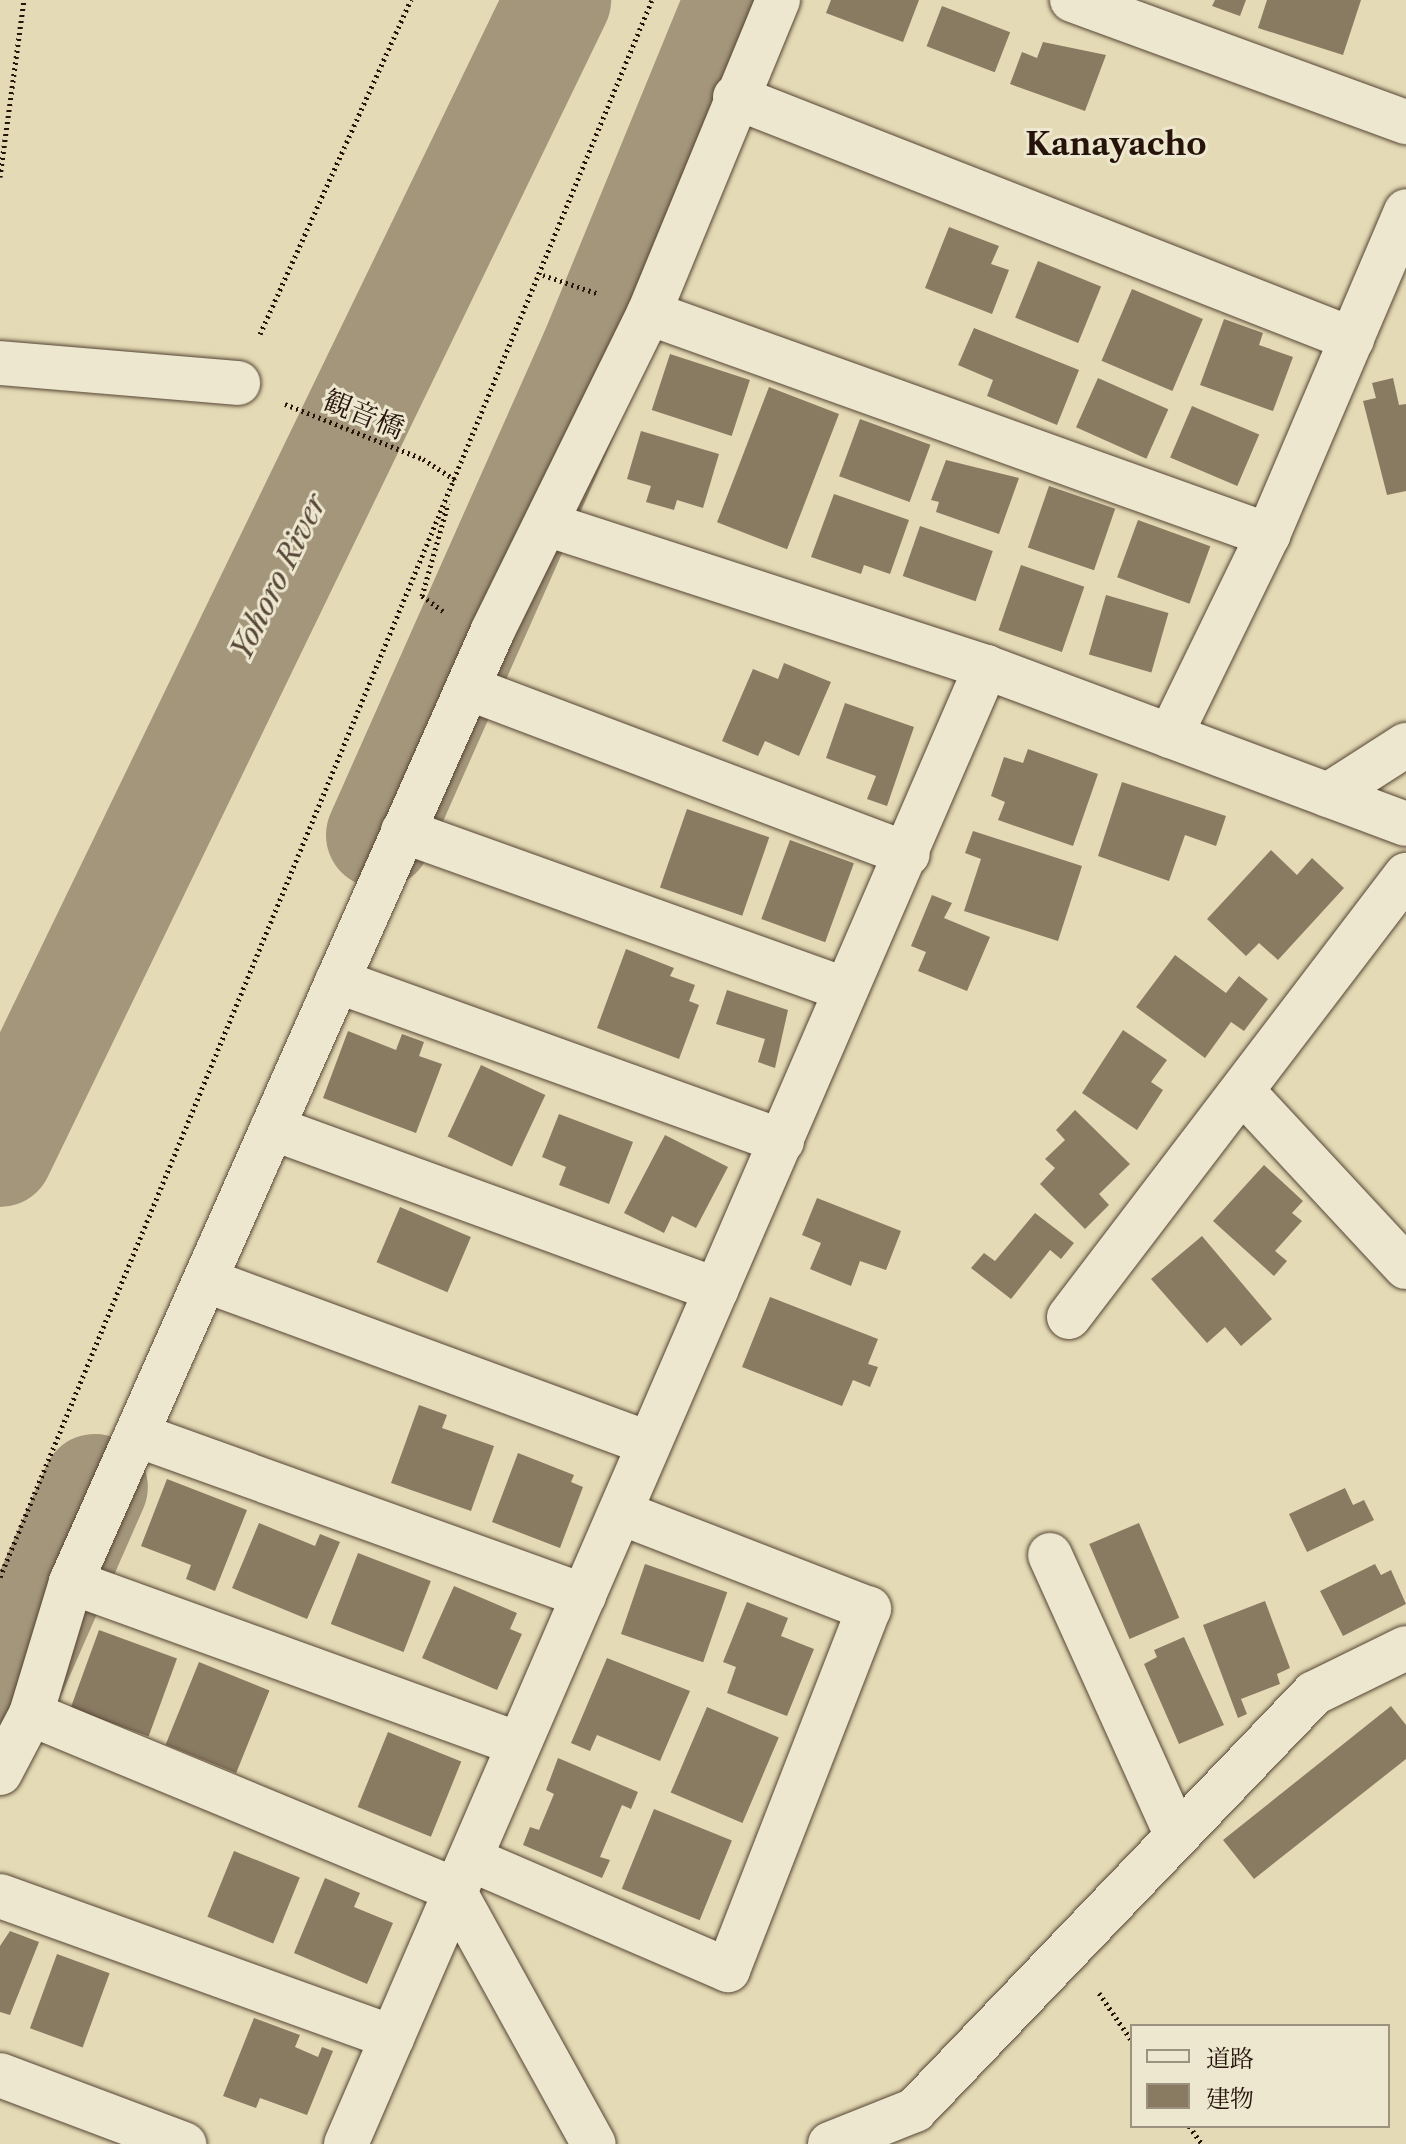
<!DOCTYPE html>
<html>
<head>
<meta charset="utf-8">
<style>
	body { margin:0 }
	#map { position:relative; width:1406px; height:2144px; overflow:hidden; background:#e4dab5; font-family:"Libre Caslon Text","Noto Serif JP",serif }
	div>[style] { position:absolute }
	.river>* { height:106px; margin:-53px; padding:0 53px; transform-origin:53px; border-radius:53px; background:#a3967b }
	.building>* { inset:0; background:#897a62; transform-origin:0 0 }
	.path>* { height:5px; margin-top:-2.5px; transform-origin:0; background:repeating-linear-gradient(90deg,#261309 0 2px,transparent 0 6px) }
	.roads { filter:drop-shadow(0 0 2px #564534) drop-shadow(0 0 2px #564534) }
	.minor>* { height:44px; margin:-22px; padding:0 22px; transform-origin:22px; border-radius:22px; background:#ede7cf }
	span { translate:-50% -50%; white-space:nowrap; text-align:center; line-height:1.15; -webkit-text-stroke:6px #ede7cf; paint-order:stroke }
	.street-label { font-size:28px; color:#261309 }
	.water-label { font-size:30px; color:#584737; font-style:italic }
	.quarter-label { font-size:32px; color:#261309; font-weight:700 }
	.legend { position:absolute; left:1130px; top:2024px; width:260px; height:104px; box-sizing:border-box; background:#ede7cf; border:2px solid #9d9280; margin:0; padding:10px 14px; list-style:none; font-size:24px; color:#261309 }
	.legend li { display:flex; align-items:center; gap:16px; height:40px }
	.legend b { width:40px; border:2px solid #9d9280 }
</style>
</head>
<body>
<div id="map">
	<div class="river">
		<div style="left:379px;top:835px;width:527px;rotate:-66.06deg"></div>
		<div style="left:593px;top:353px;width:382px;rotate:-67.7deg"></div>
		<div style="left:0;top:1154px;width:1282px;rotate:-64.19deg"></div>
		<div style="left:0;top:1703px;width:236px;rotate:-66.3deg"></div>
	</div>
	<div class="building">
		<div style="clip-path:polygon(831px 0,919px 0,903px 42px,826px 13px)"></div>
		<div style="clip-path:polygon(1215px 0,1246px 0,1240px 16px,1212px 6px)"></div>
		<div style="clip-path:polygon(1267px 0,1361px 0,1343px 55px,1258px 28px)"></div>
		<div style="left:942px;top:6px;width:73px;height:43px;rotate:21deg"></div>
		<div style="clip-path:polygon(1043px 42px,1106px 55px,1085px 111px,1010px 84px,1022px 52px,1037px 58px)"></div>
		<div style="clip-path:polygon(949px 227px,999px 246px,991px 264px,1009px 270px,992px 314px,925px 288px)"></div>
		<div style="left:1038px;top:261px;width:68px;height:61px;rotate:22deg"></div>
		<div style="left:1132px;top:289px;width:77px;height:78px;rotate:23deg"></div>
		<div style="clip-path:polygon(1224px 319px,1263px 333px,1259px 345px,1293px 357px,1273px 411px,1200px 385px)"></div>
		<div style="clip-path:polygon(974px 328px,1079px 370px,1057px 425px,987px 396px,993px 380px,958px 365px)"></div>
		<div style="left:670px;top:354px;width:84px;height:59px;rotate:18deg"></div>
		<div style="left:1098px;top:378px;width:77px;height:54px;rotate:24deg"></div>
		<div style="clip-path:polygon(1393px 378px,1399px 405px,1406px 404px,1406px 491px,1387px 495px,1363px 401px,1376px 398px,1372px 383px)"></div>
		<div style="left:769px;top:387px;width:75px;height:145px;rotate:21deg"></div>
		<div style="left:1192px;top:406px;width:73px;height:56px;rotate:23deg"></div>
		<div style="left:860px;top:419px;width:75px;height:61px;rotate:20deg"></div>
		<div style="clip-path:polygon(641px 431px,719px 454px,703px 508px,677px 500px,674px 510px,646px 502px,651px 486px,627px 479px)"></div>
		<div style="clip-path:polygon(946px 460px,1019px 478px,999px 534px,936px 512px,939px 502px,931px 500px)"></div>
		<div style="left:1049px;top:486px;width:70px;height:65px;rotate:19deg"></div>
		<div style="clip-path:polygon(834px 494px,909px 520px,890px 574px,864px 565px,861px 574px,811px 557px)"></div>
		<div style="left:1138px;top:520px;width:77px;height:61px;rotate:20deg"></div>
		<div style="left:920px;top:526px;width:77px;height:53px;rotate:19deg"></div>
		<div style="left:1021px;top:565px;width:67px;height:69px;rotate:19deg"></div>
		<div style="left:1106px;top:595px;width:65px;height:62px;rotate:16deg"></div>
		<div style="clip-path:polygon(784px 663px,831px 682px,799px 756px,765px 741px,758px 756px,722px 741px,753px 669px,778px 679px)"></div>
		<div style="clip-path:polygon(845px 703px,914px 727px,887px 806px,867px 799px,876px 776px,826px 758px)"></div>
		<div style="clip-path:polygon(1028px 749px,1098px 774px,1073px 846px,998px 820px,1005px 802px,991px 796px,1004px 757px,1023px 763px)"></div>
		<div style="clip-path:polygon(1122px 782px,1226px 816px,1216px 846px,1185px 835px,1169px 881px,1098px 856px)"></div>
		<div style="left:687px;top:809px;width:87px;height:83px;rotate:19deg"></div>
		<div style="clip-path:polygon(973px 831px,1082px 866px,1058px 941px,964px 911px,981px 859px,965px 853px)"></div>
		<div style="left:790px;top:840px;width:68px;height:84px;rotate:20deg"></div>
		<div style="clip-path:polygon(1271px 850px,1297px 875px,1312px 858px,1344px 888px,1278px 960px,1259px 943px,1246px 956px,1207px 919px)"></div>
		<div style="clip-path:polygon(932px 895px,952px 903px,944px 918px,990px 937px,967px 991px,918px 971px,926px 952px,911px 946px)"></div>
		<div style="clip-path:polygon(626px 949px,674px 968px,670px 976px,695px 985px,689px 1001px,699px 1005px,679px 1059px,597px 1028px)"></div>
		<div style="clip-path:polygon(1175px 955px,1226px 993px,1239px 976px,1268px 999px,1244px 1031px,1231px 1022px,1205px 1058px,1136px 1007px)"></div>
		<div style="clip-path:polygon(727px 990px,788px 1010px,775px 1068px,758px 1062px,765px 1039px,716px 1024px)"></div>
		<div style="clip-path:polygon(1123px 1030px,1167px 1060px,1151px 1082px,1163px 1090px,1137px 1130px,1082px 1093px)"></div>
		<div style="clip-path:polygon(348px 1031px,396px 1050px,402px 1034px,424px 1042px,419px 1056px,442px 1064px,416px 1133px,323px 1098px)"></div>
		<div style="left:481px;top:1065px;width:71px;height:79px;rotate:25deg"></div>
		<div style="clip-path:polygon(1075px 1110px,1130px 1164px,1099px 1194px,1109px 1205px,1085px 1229px,1040px 1184px,1055px 1168px,1045px 1159px,1065px 1140px,1056px 1130px)"></div>
		<div style="clip-path:polygon(559px 1114px,633px 1142px,609px 1204px,559px 1185px,566px 1167px,542px 1157px)"></div>
		<div style="clip-path:polygon(665px 1135px,728px 1167px,696px 1228px,672px 1216px,664px 1233px,624px 1213px)"></div>
		<div style="clip-path:polygon(1264px 1165px,1303px 1201px,1292px 1213px,1302px 1221px,1275px 1251px,1287px 1261px,1274px 1276px,1213px 1221px)"></div>
		<div style="clip-path:polygon(817px 1198px,901px 1231px,886px 1270px,860px 1261px,851px 1286px,810px 1269px,821px 1243px,802px 1235px)"></div>
		<div style="left:400px;top:1207px;width:77px;height:60px;rotate:23deg"></div>
		<div style="clip-path:polygon(1035px 1213px,1074px 1243px,1061px 1259px,1050px 1250px,1011px 1299px,971px 1268px,984px 1253px,995px 1261px)"></div>
		<div style="clip-path:polygon(1202px 1236px,1272px 1319px,1241px 1346px,1225px 1327px,1207px 1343px,1151px 1279px)"></div>
		<div style="clip-path:polygon(770px 1297px,878px 1339px,868px 1364px,878px 1367px,870px 1387px,853px 1380px,842px 1406px,742px 1367px)"></div>
		<div style="clip-path:polygon(419px 1405px,447px 1415px,442px 1428px,494px 1446px,471px 1511px,391px 1483px)"></div>
		<div style="clip-path:polygon(518px 1453px,574px 1475px,571px 1482px,583px 1487px,560px 1548px,492px 1522px)"></div>
		<div style="clip-path:polygon(167px 1479px,247px 1510px,215px 1591px,186px 1579px,191px 1565px,141px 1546px)"></div>
		<div style="clip-path:polygon(1345px 1488px,1353px 1505px,1364px 1500px,1374px 1520px,1307px 1552px,1289px 1514px)"></div>
		<div style="clip-path:polygon(259px 1523px,315px 1546px,320px 1534px,340px 1542px,307px 1619px,232px 1588px)"></div>
		<div style="left:1139px;top:1523px;width:103px;height:54px;rotate:67deg"></div>
		<div style="left:358px;top:1553px;width:78px;height:76px;rotate:21deg"></div>
		<div style="left:645px;top:1564px;width:87px;height:74px;rotate:19deg"></div>
		<div style="clip-path:polygon(1375px 1564px,1381px 1575px,1391px 1570px,1406px 1604px,1343px 1636px,1320px 1591px)"></div>
		<div style="clip-path:polygon(454px 1586px,517px 1613px,510px 1629px,522px 1634px,497px 1690px,422px 1658px)"></div>
		<div style="clip-path:polygon(1265px 1601px,1290px 1668px,1277px 1674px,1280px 1684px,1241px 1699px,1247px 1714px,1238px 1718px,1203px 1625px)"></div>
		<div style="clip-path:polygon(747px 1602px,788px 1618px,781px 1636px,814px 1649px,787px 1716px,727px 1693px,736px 1667px,723px 1662px)"></div>
		<div style="left:99px;top:1630px;width:83px;height:83px;rotate:20deg"></div>
		<div style="clip-path:polygon(1184px 1637px,1224px 1725px,1179px 1744px,1144px 1664px,1157px 1657px,1154px 1650px)"></div>
		<div style="clip-path:polygon(607px 1658px,690px 1691px,660px 1761px,597px 1735px,590px 1751px,571px 1743px)"></div>
		<div style="left:199px;top:1662px;width:76px;height:89px;rotate:22deg"></div>
		<div style="clip-path:polygon(1391px 1706px,1406px 1725px,1406px 1759px,1254px 1879px,1223px 1840px)"></div>
		<div style="left:707px;top:1707px;width:78px;height:93px;rotate:23deg"></div>
		<div style="left:388px;top:1732px;width:79px;height:81px;rotate:22deg"></div>
		<div style="clip-path:polygon(558px 1758px,638px 1792px,631px 1809px,622px 1805px,600px 1857px,610px 1860px,602px 1878px,523px 1845px,530px 1827px,539px 1830px,554px 1794px,546px 1790px)"></div>
		<div style="left:654px;top:1809px;width:84px;height:86px;rotate:22deg"></div>
		<div style="left:234px;top:1851px;width:71px;height:71px;rotate:22deg"></div>
		<div style="clip-path:polygon(325px 1878px,360px 1893px,354px 1907px,393px 1923px,367px 1984px,294px 1953px)"></div>
		<div style="clip-path:polygon(10px 1931px,39px 1942px,10px 2015px,0 2012px,0 1946px)"></div>
		<div style="left:57px;top:1954px;width:56px;height:79px;rotate:20deg"></div>
		<div style="clip-path:polygon(254px 2018px,300px 2035px,295px 2047px,318px 2057px,322px 2047px,333px 2051px,307px 2115px,260px 2098px,256px 2108px,223px 2096px)"></div>
	</div>
	<div class="path">
		<div style="left:0;top:177px;width:179px;rotate:-82.3deg"></div>
		<div style="left:543px;top:275px;width:59px;rotate:18.7deg"></div>
		<div style="left:260px;top:334px;width:367px;rotate:-65.7deg"></div>
		<div style="left:285px;top:404px;width:149px;rotate:21.7deg"></div>
		<div style="left:423px;top:459px;width:38px;rotate:33deg"></div>
		<div style="left:443px;top:611px;width:26px;rotate:-144deg"></div>
		<div style="left:422px;top:596px;width:96px;rotate:-74.2deg"></div>
		<div style="left:0;top:1577px;width:1706px;rotate:-67.54deg"></div>
		<div style="left:1099px;top:1993px;width:58px;rotate:55.5deg"></div>
		<div style="left:1189px;top:2126px;width:22px;rotate:54deg"></div>
	</div>
	<div class="roads">
		<div class="minor">
			<div style="left:1072px;top:0;width:356px;rotate:20.1deg"></div>
			<div style="left:735px;top:97px;width:663px;rotate:21.42deg"></div>
			<div style="left:649px;top:313px;width:658px;rotate:19.73deg"></div>
			<div style="left:0;top:363px;width:239px;rotate:4.8deg"></div>
			<div style="left:546px;top:524px;width:463px;rotate:18deg"></div>
			<div style="left:986px;top:667px;width:448px;rotate:20.5deg"></div>
			<div style="left:468px;top:688px;width:470px;rotate:20.7deg"></div>
			<div style="left:1170px;top:736px;width:224px;rotate:-64deg"></div>
			<div style="left:1268px;top:535px;width:352px;rotate:-66.9deg"></div>
			<div style="left:1328px;top:795px;width:93px;rotate:-32.7deg"></div>
			<div style="left:403px;top:831px;width:469px;rotate:19.7deg"></div>
			<div style="left:337px;top:981px;width:473px;rotate:19.8deg"></div>
			<div style="left:1245px;top:1094px;width:236px;rotate:47.1deg"></div>
			<div style="left:272px;top:1128px;width:473px;rotate:20deg"></div>
			<div style="left:210px;top:1282px;width:463px;rotate:20.2deg"></div>
			<div style="left:1069px;top:1317px;width:556px;rotate:-52.68deg"></div>
			<div style="left:140px;top:1436px;width:472px;rotate:19.8deg"></div>
			<div style="left:1050px;top:1555px;width:308px;rotate:65.7deg"></div>
			<div style="left:71px;top:1582px;width:476px;rotate:19.9deg"></div>
			<div style="left:31px;top:1714px;width:457px;rotate:22.5deg"></div>
			<div style="left:453px;top:1889px;width:291px;rotate:61.1deg"></div>
			<div style="left:0;top:1773px;width:67px;rotate:-62.3deg"></div>
			<div style="left:31px;top:1714px;width:138px;rotate:-73.1deg"></div>
			<div style="left:71px;top:1582px;width:1041px;rotate:-66.09deg"></div>
			<div style="left:493px;top:630px;width:353px;rotate:-63.8deg"></div>
			<div style="left:649px;top:313px;width:339px;rotate:-67.6deg"></div>
			<div style="left:470px;top:1859px;width:281px;rotate:23.3deg"></div>
			<div style="left:728px;top:1970px;width:388px;rotate:-68.7deg"></div>
			<div style="left:869px;top:1609px;width:263px;rotate:-158.8deg"></div>
			<div style="left:0;top:1896px;width:417px;rotate:19.8deg"></div>
			<div style="left:0;top:2075px;width:197px;rotate:20.6deg"></div>
			<div style="left:346px;top:2144px;width:1610px;rotate:-66.57deg"></div>
			<div style="left:830px;top:2144px;width:92px;rotate:-21.8deg"></div>
			<div style="left:915px;top:2110px;width:577px;rotate:-46.26deg"></div>
			<div style="left:1314px;top:1693px;width:102px;rotate:-26.1deg"></div>
		</div>
	</div>
	<div class="street-label">
		<span style="left:364px;top:414px;rotate:22deg">観音橋</span>
	</div>
	<div class="water-label">
		<span style="left:279px;top:577px;rotate:-64deg">Yohoro River</span>
	</div>
	<div class="quarter-label">
		<span style="left:1116px;top:144px">Kanayacho</span>
	</div>
	<ul class="legend">
	<li><b style="height:10px;background:#ede7cf"></b>道路</li>
	<li><b style="height:22px;background:#897a62"></b>建物</li>
	</ul>
</div>
</body>
</html>
